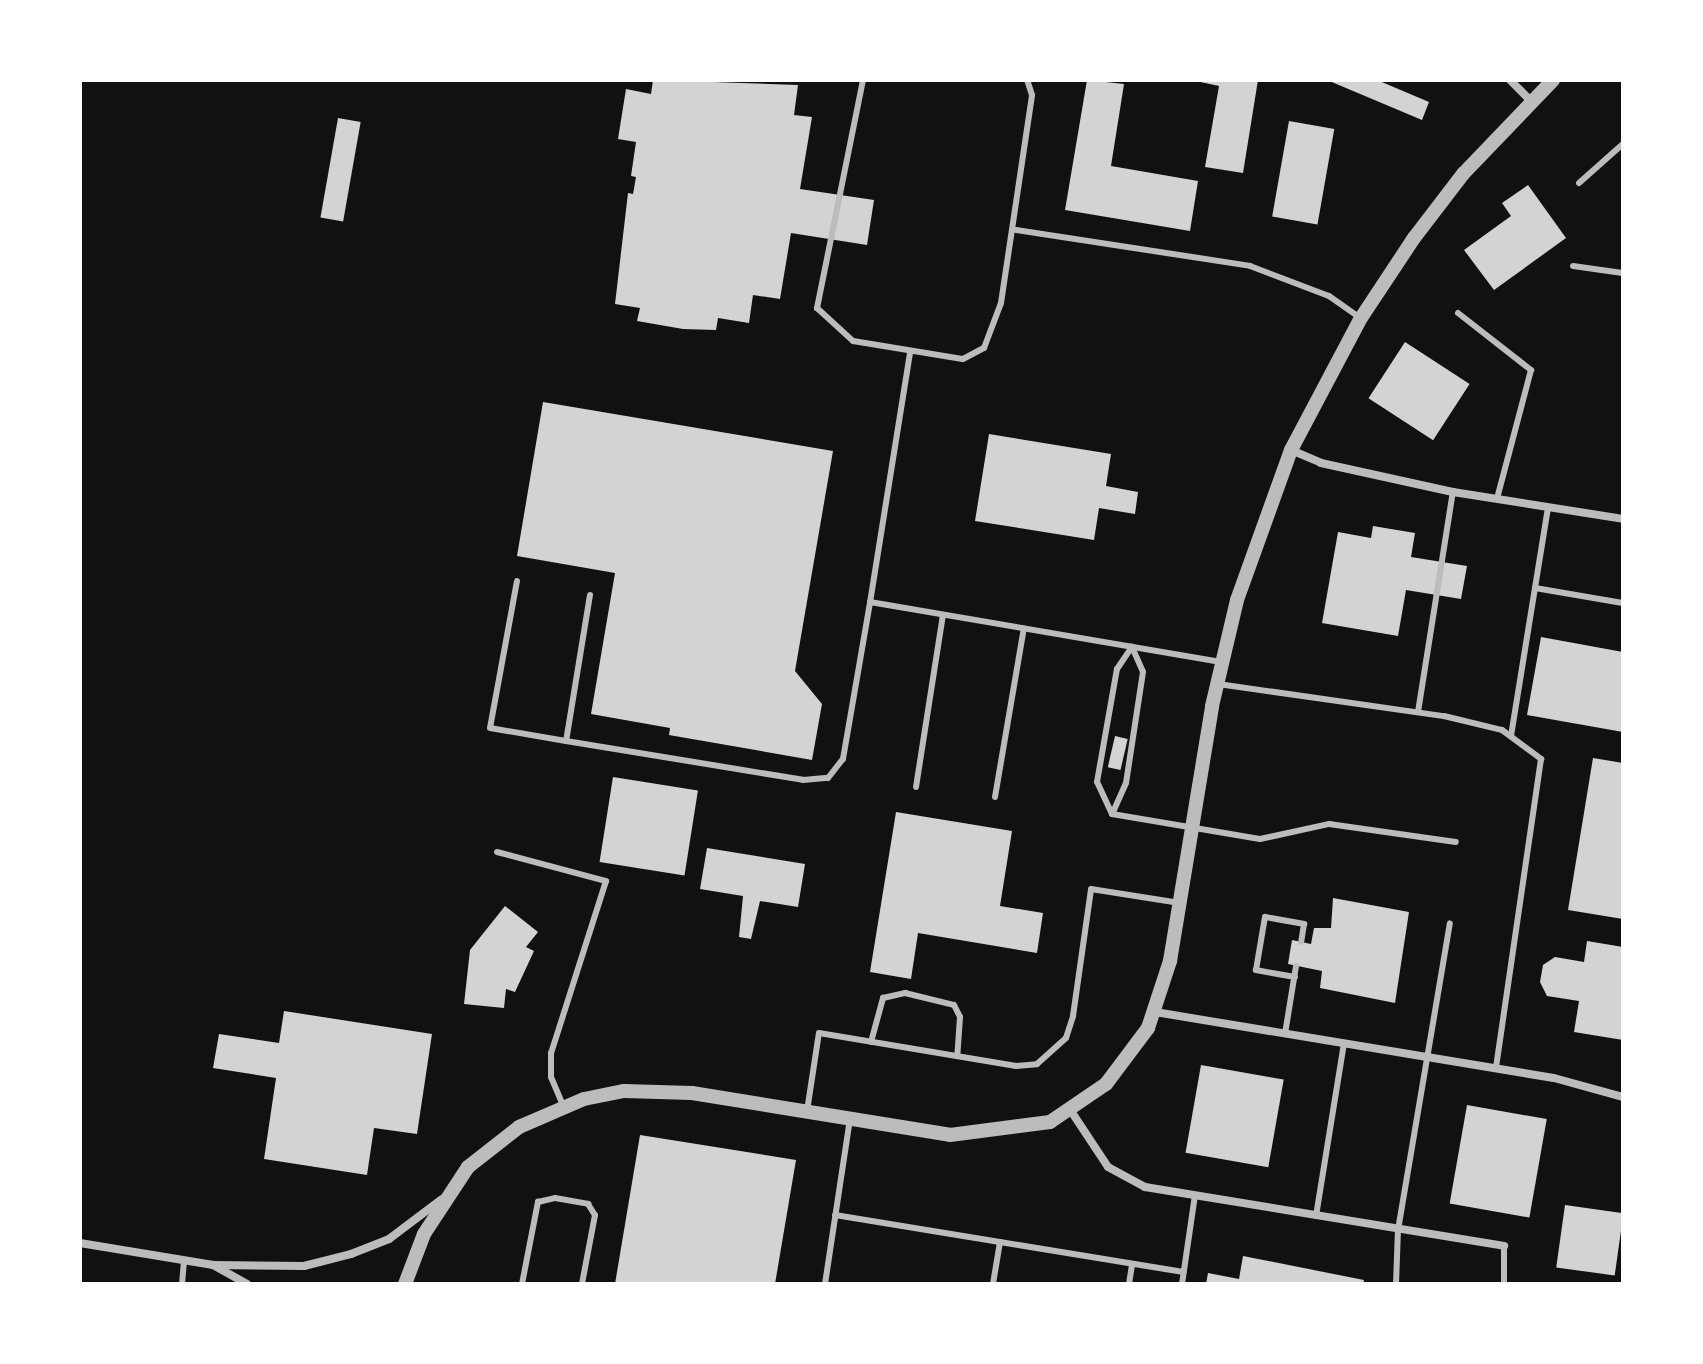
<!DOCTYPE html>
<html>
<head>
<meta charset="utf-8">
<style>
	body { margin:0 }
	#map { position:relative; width:1703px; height:1364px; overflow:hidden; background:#111; font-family:Jost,sans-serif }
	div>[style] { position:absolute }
	.building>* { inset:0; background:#d3d3d3; transform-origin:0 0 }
	.service>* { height:6px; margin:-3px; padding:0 3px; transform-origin:3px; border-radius:3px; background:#bcbcbc }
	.minor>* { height:8px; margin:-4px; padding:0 4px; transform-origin:4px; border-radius:4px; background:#bcbcbc }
	.tertiary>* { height:14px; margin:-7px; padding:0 7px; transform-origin:7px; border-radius:7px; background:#bcbcbc }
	span { translate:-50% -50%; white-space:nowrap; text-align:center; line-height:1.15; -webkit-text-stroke:8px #fff; paint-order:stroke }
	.frame { position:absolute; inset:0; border:82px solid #fff; pointer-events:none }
</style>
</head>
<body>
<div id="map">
	<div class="building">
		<div style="clip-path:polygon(653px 80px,798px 85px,794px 115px,812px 117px,800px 189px,874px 200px,867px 245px,791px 233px,780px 299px,753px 295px,749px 323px,718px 318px,716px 330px,683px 329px,637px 321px,640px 308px,615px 304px,628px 193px,633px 194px,636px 177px,631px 176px,636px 142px,618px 139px,626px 89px,651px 94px)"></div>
		<div style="clip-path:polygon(1087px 80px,1124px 84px,1111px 166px,1198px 181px,1190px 231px,1065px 210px)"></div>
		<div style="clip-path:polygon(1191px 80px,1258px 80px,1243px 173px,1205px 167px,1219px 86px)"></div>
		<div style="clip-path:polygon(1327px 80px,1377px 80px,1429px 102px,1422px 120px)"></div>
		<div style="left:338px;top:118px;width:23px;height:101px;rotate:10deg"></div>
		<div style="left:1289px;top:121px;width:46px;height:97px;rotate:10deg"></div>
		<div style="clip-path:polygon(1528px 185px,1566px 238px,1494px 290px,1464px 250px,1511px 216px,1502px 203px)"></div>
		<div style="left:1405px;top:342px;width:77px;height:67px;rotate:33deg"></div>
		<div style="clip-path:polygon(543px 402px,833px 451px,795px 671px,822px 704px,812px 760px,669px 735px,670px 728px,591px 714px,615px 573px,517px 556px)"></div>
		<div style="clip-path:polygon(989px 434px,1111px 454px,1106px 486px,1138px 492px,1135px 514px,1099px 508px,1094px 540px,975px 521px)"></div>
		<div style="clip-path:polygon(1373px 526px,1415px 533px,1411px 557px,1467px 566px,1461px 599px,1406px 590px,1398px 636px,1322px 623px,1338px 532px,1371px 538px)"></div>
		<div style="clip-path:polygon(1541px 637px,1623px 652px,1623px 732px,1527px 715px)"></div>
		<div style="left:1115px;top:736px;width:13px;height:32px;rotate:13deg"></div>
		<div style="clip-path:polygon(1593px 758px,1623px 763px,1623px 919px,1568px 910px)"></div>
		<div style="left:613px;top:777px;width:86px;height:86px;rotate:9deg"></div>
		<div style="clip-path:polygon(896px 812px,1012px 831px,1000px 906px,1043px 913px,1037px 953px,918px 933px,911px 979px,870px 972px)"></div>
		<div style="clip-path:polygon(707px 848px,805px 864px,798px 907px,760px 901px,751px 939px,739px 937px,743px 896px,700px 889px)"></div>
		<div style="clip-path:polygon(1333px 898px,1409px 912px,1395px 1003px,1320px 988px,1322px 971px,1288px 964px,1292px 940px,1311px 944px,1314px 928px,1331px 928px)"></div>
		<div style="clip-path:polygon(505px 906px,538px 932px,526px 947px,534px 951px,515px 992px,506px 989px,504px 1008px,464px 1004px,470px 950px)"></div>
		<div style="clip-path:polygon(1587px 941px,1623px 947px,1623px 1040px,1574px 1032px,1579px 1001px,1547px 996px,1540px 982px,1543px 965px,1555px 957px,1584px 962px)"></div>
		<div style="clip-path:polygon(284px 1011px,432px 1034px,417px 1134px,374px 1128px,367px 1175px,264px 1159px,276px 1078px,213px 1068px,219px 1034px,279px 1043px)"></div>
		<div style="left:1201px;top:1065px;width:84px;height:89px;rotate:10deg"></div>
		<div style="left:1467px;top:1105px;width:81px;height:100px;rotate:10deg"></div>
		<div style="clip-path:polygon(640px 1135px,796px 1160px,775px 1284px,615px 1284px)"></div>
		<div style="left:1565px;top:1205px;width:59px;height:63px;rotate:8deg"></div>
		<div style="clip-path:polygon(1243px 1256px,1364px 1280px,1363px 1284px,1206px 1284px,1208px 1273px,1239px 1279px)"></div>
	</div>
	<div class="service">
		<div style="left:863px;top:80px;width:233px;rotate:101.4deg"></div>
		<div style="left:817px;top:308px;width:49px;rotate:42.5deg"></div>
		<div style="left:853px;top:341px;width:111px;rotate:9.3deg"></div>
		<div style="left:963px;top:359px;width:24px;rotate:-28deg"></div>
		<div style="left:984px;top:348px;width:48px;rotate:-69.3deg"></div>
		<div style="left:1001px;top:303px;width:210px;rotate:-81.5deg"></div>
		<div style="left:1032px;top:95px;width:16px;rotate:-108deg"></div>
		<div style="left:1579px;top:183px;width:59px;rotate:-41.6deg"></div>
		<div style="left:1016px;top:230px;width:237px;rotate:8.7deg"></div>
		<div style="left:1250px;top:266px;width:85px;rotate:20.8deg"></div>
		<div style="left:1329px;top:296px;width:39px;rotate:35deg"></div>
		<div style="left:1573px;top:266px;width:50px;rotate:8deg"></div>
		<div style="left:1458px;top:313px;width:93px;rotate:38deg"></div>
		<div style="left:1531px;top:370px;width:133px;rotate:104.8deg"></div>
		<div style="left:910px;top:353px;width:252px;rotate:99.1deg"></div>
		<div style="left:870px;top:602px;width:356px;rotate:9.7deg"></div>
		<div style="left:517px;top:581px;width:149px;rotate:100.4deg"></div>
		<div style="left:490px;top:728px;width:77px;rotate:9.7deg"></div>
		<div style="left:1535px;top:588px;width:89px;rotate:9.7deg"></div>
		<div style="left:590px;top:595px;width:148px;rotate:99.3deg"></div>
		<div style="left:566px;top:741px;width:240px;rotate:9.3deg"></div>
		<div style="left:803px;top:780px;width:25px;rotate:-5deg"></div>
		<div style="left:828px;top:778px;width:24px;rotate:-52deg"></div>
		<div style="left:843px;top:759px;width:159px;rotate:-80.2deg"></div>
		<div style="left:1132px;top:647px;width:27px;rotate:66deg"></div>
		<div style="left:1143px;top:672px;width:112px;rotate:98.7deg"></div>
		<div style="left:1126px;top:783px;width:34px;rotate:114deg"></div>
		<div style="left:1112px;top:814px;width:35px;rotate:-115deg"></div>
		<div style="left:1097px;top:782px;width:115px;rotate:-80deg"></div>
		<div style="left:1117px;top:669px;width:27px;rotate:-56deg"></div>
		<div style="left:1218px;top:684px;width:228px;rotate:8.1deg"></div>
		<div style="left:1444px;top:716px;width:60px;rotate:13.6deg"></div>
		<div style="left:1502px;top:730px;width:49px;rotate:36.6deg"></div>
		<div style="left:1541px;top:759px;width:312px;rotate:98.3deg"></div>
		<div style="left:1418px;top:712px;width:223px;rotate:-81deg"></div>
		<div style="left:1511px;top:736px;width:231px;rotate:-80.8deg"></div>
		<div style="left:916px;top:787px;width:174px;rotate:-81.1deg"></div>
		<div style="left:995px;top:797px;width:171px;rotate:-80.3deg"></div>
		<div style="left:1112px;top:814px;width:150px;rotate:9.6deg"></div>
		<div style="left:1260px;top:839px;width:71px;rotate:-12.3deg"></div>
		<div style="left:1329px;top:824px;width:128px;rotate:8.1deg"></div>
		<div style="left:497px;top:852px;width:113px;rotate:14.9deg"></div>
		<div style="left:606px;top:881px;width:181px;rotate:107.7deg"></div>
		<div style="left:551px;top:1053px;width:24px;rotate:90deg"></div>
		<div style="left:551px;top:1077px;width:30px;rotate:67deg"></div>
		<div style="left:1295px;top:977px;width:40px;rotate:-170deg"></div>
		<div style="left:1256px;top:970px;width:54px;rotate:-80.4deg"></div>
		<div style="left:1265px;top:917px;width:40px;rotate:10deg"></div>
		<div style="left:1304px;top:924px;width:18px;rotate:99deg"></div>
		<div style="left:1285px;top:1034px;width:69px;rotate:-80.8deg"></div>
		<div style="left:871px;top:1042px;width:46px;rotate:-74.7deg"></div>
		<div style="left:883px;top:998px;width:23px;rotate:-13deg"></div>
		<div style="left:905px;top:993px;width:50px;rotate:13.8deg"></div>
		<div style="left:954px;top:1005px;width:13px;rotate:63deg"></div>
		<div style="left:960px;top:1017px;width:39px;rotate:94deg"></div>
		<div style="left:807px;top:1111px;width:79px;rotate:-81.3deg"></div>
		<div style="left:819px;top:1033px;width:200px;rotate:9.5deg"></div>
		<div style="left:1016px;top:1066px;width:21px;rotate:-5deg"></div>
		<div style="left:1037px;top:1064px;width:39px;rotate:-42deg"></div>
		<div style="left:1066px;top:1038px;width:23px;rotate:-72deg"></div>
		<div style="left:1073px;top:1016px;width:128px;rotate:-81.9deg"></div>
		<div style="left:1091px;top:889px;width:90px;rotate:8.9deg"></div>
		<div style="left:835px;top:1215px;width:167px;rotate:9.3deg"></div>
		<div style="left:1000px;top:1242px;width:43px;rotate:99.5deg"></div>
		<div style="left:1316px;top:1216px;width:175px;rotate:-80.8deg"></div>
		<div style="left:1000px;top:1242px;width:186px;rotate:9.3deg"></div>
		<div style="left:1504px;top:1246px;width:38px;rotate:90deg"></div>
		<div style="left:182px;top:1284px;width:24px;rotate:-85deg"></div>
		<div style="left:522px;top:1284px;width:84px;rotate:-79deg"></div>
		<div style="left:538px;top:1202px;width:17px;rotate:-13deg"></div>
		<div style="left:555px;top:1198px;width:34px;rotate:10deg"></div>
		<div style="left:588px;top:1204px;width:13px;rotate:58deg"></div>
		<div style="left:595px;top:1215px;width:70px;rotate:100.7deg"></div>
		<div style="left:825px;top:1284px;width:168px;rotate:-81.4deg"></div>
		<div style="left:1129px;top:1284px;width:20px;rotate:-81deg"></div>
		<div style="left:1182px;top:1284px;width:90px;rotate:-81.7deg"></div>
		<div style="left:1396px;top:1284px;width:54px;rotate:-87.9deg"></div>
		<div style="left:1398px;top:1230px;width:311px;rotate:-80.4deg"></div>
	</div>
	<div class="minor">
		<div style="left:1510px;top:80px;width:30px;rotate:45deg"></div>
		<div style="left:1291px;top:450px;width:33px;rotate:23deg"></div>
		<div style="left:1321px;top:463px;width:135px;rotate:12.4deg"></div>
		<div style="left:1453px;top:492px;width:172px;rotate:9deg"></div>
		<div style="left:1155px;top:1012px;width:404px;rotate:9.4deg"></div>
		<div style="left:1554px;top:1078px;width:72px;rotate:15.4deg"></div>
		<div style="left:1071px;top:1111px;width:67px;rotate:56.5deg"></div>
		<div style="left:1108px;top:1167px;width:42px;rotate:28.4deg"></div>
		<div style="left:1145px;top:1187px;width:364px;rotate:9.3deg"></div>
		<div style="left:80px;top:1243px;width:135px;rotate:9.4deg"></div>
		<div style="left:213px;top:1265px;width:39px;rotate:29deg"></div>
		<div style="left:213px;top:1265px;width:91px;rotate:0.6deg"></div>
		<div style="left:304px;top:1266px;width:49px;rotate:-14.3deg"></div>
		<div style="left:351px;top:1254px;width:41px;rotate:-21.5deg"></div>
		<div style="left:389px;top:1239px;width:66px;rotate:-37deg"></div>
	</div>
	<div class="tertiary">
		<div style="left:405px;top:1284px;width:53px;rotate:-69.2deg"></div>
		<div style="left:424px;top:1234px;width:80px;rotate:-56.7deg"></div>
		<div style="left:468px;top:1167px;width:65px;rotate:-38.1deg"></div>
		<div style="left:519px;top:1127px;width:71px;rotate:-23.3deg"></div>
		<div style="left:584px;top:1099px;width:41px;rotate:-11.3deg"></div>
		<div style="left:624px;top:1091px;width:68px;rotate:1.7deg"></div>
		<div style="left:692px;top:1093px;width:261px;rotate:9.2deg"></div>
		<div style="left:950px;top:1135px;width:101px;rotate:-7.4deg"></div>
		<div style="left:1050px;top:1122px;width:68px;rotate:-34.2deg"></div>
		<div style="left:1106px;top:1084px;width:70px;rotate:-53.1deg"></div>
		<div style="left:1148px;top:1028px;width:71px;rotate:-71.8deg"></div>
		<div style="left:1170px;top:961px;width:258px;rotate:-80.6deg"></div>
		<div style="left:1212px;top:706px;width:109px;rotate:-76.7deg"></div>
		<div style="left:1237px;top:600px;width:159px;rotate:-70.2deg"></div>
		<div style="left:1291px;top:450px;width:149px;rotate:-62.1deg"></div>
		<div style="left:1361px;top:318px;width:96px;rotate:-56.5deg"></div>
		<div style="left:1414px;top:238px;width:81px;rotate:-52.6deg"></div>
		<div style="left:1463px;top:174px;width:130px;rotate:-46.2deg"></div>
	</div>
	<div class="frame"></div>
</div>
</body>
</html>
